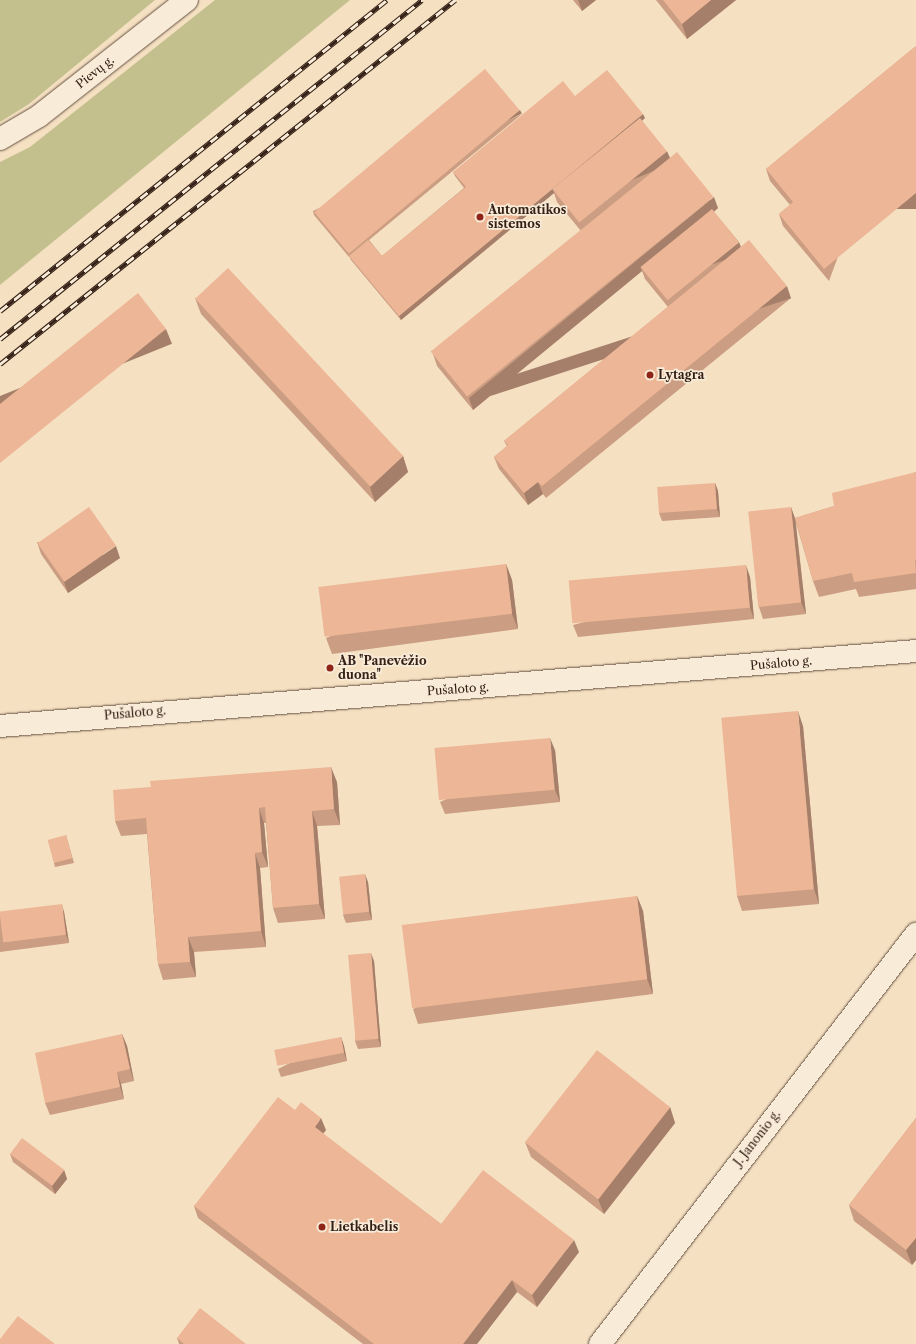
<!DOCTYPE html>
<html>
<head>
<meta charset="utf-8">
<style>
	body { margin:0 }
	#map { position:relative; width:916px; height:1344px; overflow:hidden; background:#f5e0c2; font-family:"Libre Caslon Text",serif }
	div>[style] { position:absolute }
	.green>* { inset:0; background:#c4c08e }
	.roads { filter:drop-shadow(0 0 1px #645041) drop-shadow(0 0 1px #645041) }
	.tertiary>* { height:22px; margin:-11px; padding:0 11px; transform-origin:11px; border-radius:11px; background:#f8ebd7 }
	.secondary>* { height:22px; margin:-11px; padding:0 11px; transform-origin:11px; border-radius:11px; background:#f8ebd7 }
	.rail>* { height:4.5px; margin-top:-2.25px; transform-origin:0; background:repeating-linear-gradient(90deg,#f8ebd7 0 9px,#342016 0 18px); box-sizing:border-box; border-block:1px solid #342016 }
	.wall>* { inset:0; background:#cb9d82 }
	.shaded-wall>* { inset:0; background:#a57f6a; transform-origin:0 0 }
	.building>* { inset:0; background:#ecb697; transform-origin:0 0 }
	.dots>* { width:11px; height:11px; translate:-50% -50%; box-sizing:border-box; border:2px solid #f8ebd7; border-radius:50% }
	span { translate:-50% -50%; white-space:nowrap; text-align:center; line-height:1.15; -webkit-text-stroke:3.5px #f8ebd7; paint-order:stroke }
	.street-label { font-size:12px; color:#342016 }
	.poi-label { font-size:12px; color:#342016; font-weight:700 }
	.left { translate:0 -50%; text-align:left }
</style>
</head>
<body>
<div id="map">
	<div class="green">
		<div style="clip-path:polygon(0 0,155px 0,29px 104px,0 122px)"></div>
		<div style="clip-path:polygon(215px 0,350px 0,0 285px,0 162px,30px 147px)"></div>
	</div>
	<div class="roads">
		<div class="tertiary">
			<div style="left:0;top:139px;width:45px;rotate:-30.5deg"></div>
			<div style="left:39px;top:116px;width:188px;rotate:-38.1deg"></div>
		</div>
		<div class="secondary">
			<div style="left:0;top:726px;width:919px;rotate:-4.68deg"></div>
			<div style="left:600px;top:1344px;width:518px;rotate:-52.38deg"></div>
		</div>
	</div>
	<div class="rail">
		<div style="left:0;top:311px;width:496px;rotate:-38.8deg"></div>
		<div style="left:0;top:339px;width:541px;rotate:-38.78deg"></div>
		<div style="left:0;top:364px;width:583px;rotate:-38.66deg"></div>
	</div>
	<div class="wall">
		<div style="clip-path:polygon(573px 0,596px 0,582px 11px)"></div>
		<div style="clip-path:polygon(656px 0,736px 0,687px 39px)"></div>
		<div style="clip-path:polygon(916px 46px,829px 281px,783px 226px,779px 214px,790px 205px,770px 181px,766px 169px)"></div>
		<div style="clip-path:polygon(575px 96px,645px 118px,642px 121px,670px 158px,718px 208px,714px 212px,739px 242px,741px 247px,791px 298px,546px 498px,543px 494px,528px 505px,499px 469px,494px 457px,507px 446px,504px 441px,668px 307px,645px 279px,642px 271px,473px 410px,437px 366px,433px 354px,581px 231px,557px 202px,554px 193px,401px 320px,351px 260px,349px 256px,349px 257px,314px 215px,313px 211px,522px 114px,369px 240px,382px 256px,464px 188px,455px 176px,453px 172px)"></div>
		<div style="clip-path:polygon(195px 298px,403px 456px,408px 472px,375px 502px,201px 314px)"></div>
		<div style="clip-path:polygon(916px 472px,916px 589px,859px 597px,856px 589px,819px 597px,813px 581px,796px 523px,806px 614px,763px 619px,759px 607px,791px 507px,795px 518px,834px 506px)"></div>
		<div style="clip-path:polygon(715px 483px,718px 491px,720px 517px,662px 521px,659px 513px)"></div>
		<div style="clip-path:polygon(37px 542px,120px 558px,68px 593px,41px 554px)"></div>
		<div style="clip-path:polygon(506px 564px,512px 580px,518px 629px,332px 654px,326px 638px)"></div>
		<div style="clip-path:polygon(750px 577px,754px 619px,578px 637px,573px 625px)"></div>
		<div style="clip-path:polygon(803px 726px,819px 904px,742px 911px,737px 896px)"></div>
		<div style="clip-path:polygon(555px 750px,560px 802px,445px 814px,440px 802px)"></div>
		<div style="clip-path:polygon(337px 782px,340px 825px,317px 826px,325px 919px,278px 923px,273px 908px,266px 823px,264px 823px,268px 867px,260px 868px,266px 947px,194px 952px,196px 977px,163px 980px,158px 964px,147px 834px,121px 836px,115px 821px)"></div>
		<div style="clip-path:polygon(66px 835px,74px 863px,55px 867px,54px 863px)"></div>
		<div style="clip-path:polygon(368px 882px,372px 920px,346px 923px,343px 915px)"></div>
		<div style="clip-path:polygon(637px 896px,643px 911px,653px 994px,418px 1024px,413px 1009px)"></div>
		<div style="clip-path:polygon(64px 912px,69px 943px,0 952px,0 913px)"></div>
		<div style="clip-path:polygon(374px 961px,381px 1047px,358px 1049px,355px 1041px)"></div>
		<div style="clip-path:polygon(122px 1034px,127px 1046px,134px 1081px,121px 1084px,124px 1099px,50px 1115px,45px 1103px)"></div>
		<div style="clip-path:polygon(341px 1037px,344px 1046px,347px 1061px,281px 1077px,278px 1069px)"></div>
		<div style="clip-path:polygon(670px 1107px,675px 1123px,604px 1214px,531px 1157px,525px 1142px)"></div>
		<div style="clip-path:polygon(295px 1110px,326px 1130px,323px 1134px,441px 1224px,579px 1252px,537px 1307px,517px 1292px,477px 1344px,363px 1344px,198px 1218px,194px 1206px)"></div>
		<div style="clip-path:polygon(916px 1118px,916px 1260px,912px 1265px,854px 1221px,849px 1205px)"></div>
		<div style="clip-path:polygon(10px 1154px,64px 1170px,67px 1179px,55px 1194px,13px 1162px)"></div>
		<div style="clip-path:polygon(177px 1338px,246px 1344px,179px 1344px)"></div>
	</div>
	<div class="shaded-wall">
		<div style="clip-path:polygon(578px 0,596px 0,582px 11px)"></div>
		<div style="clip-path:polygon(711px 0,736px 0,687px 39px,682px 24px)"></div>
		<div style="left:520px;top:110px;width:4px;height:224px;rotate:63deg"></div>
		<div style="clip-path:polygon(643px 114px,645px 118px,555px 193px,553px 190px,554px 193px,401px 320px,399px 316px)"></div>
		<div style="left:667px;top:151px;width:13px;height:113px;rotate:67deg"></div>
		<div style="left:916px;top:193px;width:16px;height:119px;rotate:90deg"></div>
		<div style="clip-path:polygon(714px 197px,718px 208px,643px 270px,640px 267px,642px 271px,473px 410px,469px 398px)"></div>
		<div style="left:739px;top:242px;width:13px;height:92px;rotate:72deg"></div>
		<div style="left:787px;top:286px;width:13px;height:316px;rotate:72deg"></div>
		<div style="left:166px;top:329px;width:16px;height:213px;rotate:68deg"></div>
		<div style="clip-path:polygon(403px 456px,408px 472px,375px 502px,370px 487px)"></div>
		<div style="clip-path:polygon(538px 482px,543px 494px,528px 505px,524px 493px)"></div>
		<div style="clip-path:polygon(715px 483px,718px 491px,720px 517px,717px 509px)"></div>
		<div style="clip-path:polygon(791px 507px,795px 519px,806px 614px,801px 602px)"></div>
		<div style="clip-path:polygon(116px 546px,120px 558px,68px 593px,64px 582px)"></div>
		<div style="clip-path:polygon(506px 564px,512px 580px,518px 629px,512px 614px)"></div>
		<div style="clip-path:polygon(746px 565px,750px 577px,754px 619px,750px 608px)"></div>
		<div style="clip-path:polygon(798px 711px,803px 726px,819px 904px,814px 889px)"></div>
		<div style="clip-path:polygon(550px 738px,555px 750px,560px 802px,555px 790px)"></div>
		<div style="clip-path:polygon(331px 767px,337px 782px,340px 825px,334px 809px)"></div>
		<div style="clip-path:polygon(259px 808px,264px 823px,268px 867px,262px 852px)"></div>
		<div style="clip-path:polygon(312px 811px,317px 826px,325px 919px,319px 904px)"></div>
		<div style="clip-path:polygon(255px 853px,260px 868px,266px 947px,261px 931px)"></div>
		<div style="clip-path:polygon(365px 874px,368px 882px,372px 920px,369px 912px)"></div>
		<div style="clip-path:polygon(637px 896px,643px 911px,653px 994px,647px 979px)"></div>
		<div style="clip-path:polygon(62px 904px,64px 912px,69px 943px,66px 935px)"></div>
		<div style="clip-path:polygon(188px 937px,194px 952px,196px 977px,190px 962px)"></div>
		<div style="clip-path:polygon(371px 953px,374px 961px,381px 1047px,378px 1039px)"></div>
		<div style="clip-path:polygon(122px 1034px,127px 1046px,134px 1081px,130px 1069px)"></div>
		<div style="clip-path:polygon(341px 1037px,344px 1046px,347px 1061px,344px 1053px)"></div>
		<div style="clip-path:polygon(117px 1072px,121px 1084px,124px 1099px,120px 1087px)"></div>
		<div style="clip-path:polygon(670px 1107px,675px 1123px,604px 1214px,598px 1199px)"></div>
		<div style="clip-path:polygon(321px 1118px,326px 1130px,319px 1139px,315px 1127px)"></div>
		<div style="clip-path:polygon(64px 1170px,67px 1179px,55px 1194px,52px 1186px)"></div>
		<div style="clip-path:polygon(916px 1238px,916px 1260px,912px 1265px,906px 1250px)"></div>
		<div style="clip-path:polygon(574px 1240px,579px 1252px,537px 1307px,532px 1295px)"></div>
		<div style="clip-path:polygon(512px 1280px,517px 1292px,477px 1344px,463px 1344px)"></div>
	</div>
	<div class="building">
		<div style="clip-path:polygon(663px 0,711px 0,682px 24px)"></div>
		<div style="clip-path:polygon(916px 46px,916px 193px,824px 269px,779px 214px,793px 202px,766px 169px)"></div>
		<div style="left:485px;top:69px;width:54px;height:223px;rotate:50deg"></div>
		<div style="clip-path:polygon(607px 70px,643px 114px,399px 316px,349px 256px,368px 240px,382px 256px,466px 187px,453px 172px,563px 81px,575px 96px)"></div>
		<div style="left:640px;top:118px;width:43px;height:113px;rotate:51deg"></div>
		<div style="left:677px;top:152px;width:58px;height:317px;rotate:51deg"></div>
		<div style="left:712px;top:209px;width:43px;height:92px;rotate:51deg"></div>
		<div style="clip-path:polygon(749px 240px,787px 286px,542px 486px,538px 482px,524px 493px,494px 457px,508px 445px,504px 441px)"></div>
		<div style="left:228px;top:268px;width:257px;height:45px;rotate:47deg"></div>
		<div style="clip-path:polygon(138px 293px,166px 329px,0 463px,0 404px)"></div>
		<div style="clip-path:polygon(916px 472px,916px 560px,915px 560px,916px 573px,854px 582px,852px 573px,813px 581px,795px 518px,834px 506px,832px 493px)"></div>
		<div style="left:715px;top:483px;width:26px;height:58px;rotate:86deg"></div>
		<div style="left:89px;top:507px;width:47px;height:63px;rotate:55deg"></div>
		<div style="left:791px;top:507px;width:96px;height:43px;rotate:84deg"></div>
		<div style="left:506px;top:564px;width:50px;height:189px;rotate:83deg"></div>
		<div style="left:746px;top:565px;width:43px;height:178px;rotate:85deg"></div>
		<div style="left:798px;top:711px;width:179px;height:77px;rotate:85deg"></div>
		<div style="left:550px;top:738px;width:52px;height:116px;rotate:85deg"></div>
		<div style="clip-path:polygon(331px 767px,334px 809px,312px 811px,319px 904px,273px 908px,265px 807px,259px 808px,262px 852px,255px 853px,261px 931px,188px 937px,190px 962px,158px 964px,146px 818px,115px 821px,113px 790px,151px 787px,150px 781px)"></div>
		<div style="left:66px;top:835px;width:24px;height:19px;rotate:75deg"></div>
		<div style="left:365px;top:874px;width:38px;height:26px;rotate:84deg"></div>
		<div style="left:637px;top:896px;width:84px;height:237px;rotate:83deg"></div>
		<div style="left:62px;top:904px;width:31px;height:63px;rotate:83deg"></div>
		<div style="left:371px;top:953px;width:86px;height:23px;rotate:85deg"></div>
		<div style="clip-path:polygon(122px 1034px,130px 1069px,117px 1072px,120px 1087px,45px 1103px,35px 1053px)"></div>
		<div style="left:341px;top:1037px;width:16px;height:68px;rotate:79deg"></div>
		<div style="left:597px;top:1050px;width:93px;height:117px;rotate:38deg"></div>
		<div style="clip-path:polygon(278px 1097px,295px 1110px,301px 1102px,321px 1118px,315px 1127px,441px 1224px,483px 1170px,574px 1240px,532px 1295px,512px 1280px,463px 1344px,374px 1344px,194px 1206px)"></div>
		<div style="clip-path:polygon(916px 1118px,916px 1238px,906px 1250px,849px 1205px)"></div>
		<div style="left:22px;top:1138px;width:53px;height:20px;rotate:37deg"></div>
		<div style="clip-path:polygon(200px 1308px,246px 1344px,184px 1344px,177px 1338px)"></div>
		<div style="clip-path:polygon(18px 1316px,55px 1344px,0 1344px,0 1339px)"></div>
	</div>
	<div class="dots">
		<div style="left:480px;top:217px;background:#8f2418"></div>
		<div style="left:650px;top:375px;background:#8f2418"></div>
		<div style="left:330px;top:668px;background:#8f2418"></div>
		<div style="left:322px;top:1227px;background:#8f2418"></div>
	</div>
	<div class="street-label">
		<span style="left:95px;top:72px;rotate:-38deg">Pievų g.</span>
		<span style="left:781px;top:663px;rotate:-5deg">Pušaloto g.</span>
		<span style="left:458px;top:689px;rotate:-4deg">Pušaloto g.</span>
		<span style="left:135px;top:713px;rotate:-5deg">Pušaloto g.</span>
		<span style="left:757px;top:1138px;rotate:-52deg">J. Janonio g.</span>
	</div>
	<div class="poi-label">
		<span class="left" style="left:488px;top:217px">Automatikos<br>sistemos</span>
		<span class="left" style="left:658px;top:375px">Lytagra</span>
		<span class="left" style="left:338px;top:668px">AB "Panevėžio<br>duona"</span>
		<span class="left" style="left:330px;top:1227px">Lietkabelis</span>
	</div>
</div>
</body>
</html>
